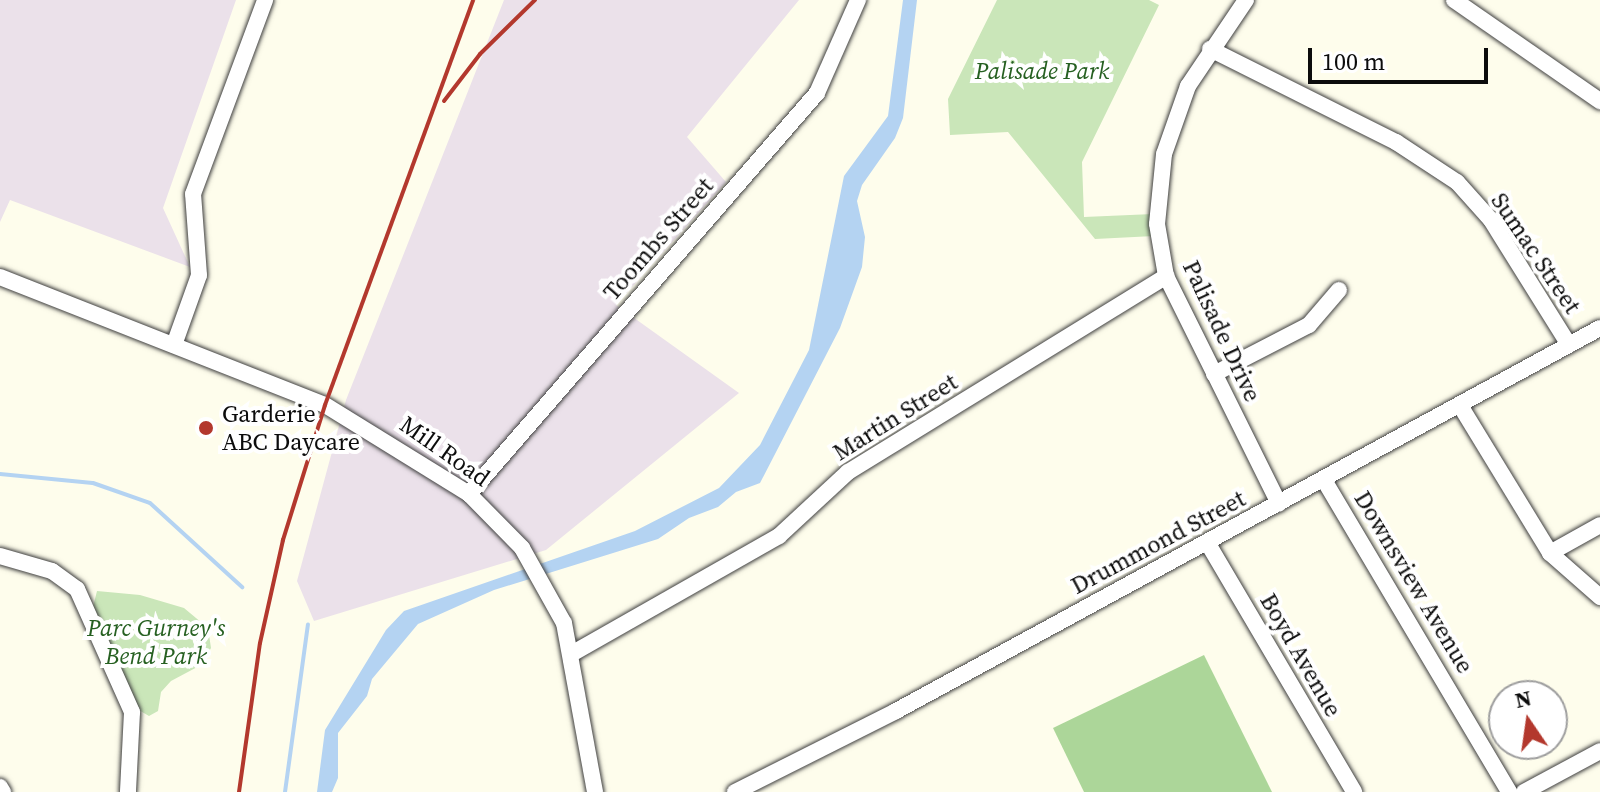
<!DOCTYPE html>
<html>
<head>
<meta charset="utf-8">
<style>
	body { margin:0 }
	#map { position:relative; width:1600px; height:792px; overflow:hidden; background:#fefdec; font-family:"Source Serif 4",serif }
	div>[style] { position:absolute }
	.industrial>* { inset:0; background:#ebe1ea }
	.green>* { inset:0; background:#cae6b9 }
	.forest>* { inset:0; background:#acd699 }
	.water>* { inset:0; background:#b4d3f2 }
	.stream>* { height:4px; margin:-2px; padding:0 2px; transform-origin:2px; border-radius:2px; background:#b4d3f2 }
	.roads { filter:drop-shadow(0 0 2px #3f3f3f) drop-shadow(0 0 2px #3f3f3f) }
	.minor>* { height:16px; margin:-8px; padding:0 8px; transform-origin:8px; border-radius:8px; background:#fff }
	.rail>* { height:4px; margin:-2px; padding:0 2px; transform-origin:2px; border-radius:2px; background:#b3382d }
	.dots>* { width:22px; height:22px; translate:-50% -50%; box-sizing:border-box; border:4px solid #fff; border-radius:50% }
	span { translate:-50% -50%; white-space:nowrap; text-align:center; line-height:1.15; -webkit-text-stroke:8px #fff; paint-order:stroke }
	.park-label { font-size:24px; color:#266021; font-style:italic }
	.street-label { font-size:24px; color:#0c0c0c }
	.poi-label { font-size:24px; color:#0c0c0c }
	.left { translate:0 -50%; text-align:left }
	.north { position:absolute; left:1488px; top:680px; width:80px; height:80px; box-sizing:border-box; background:#fff; border:2px solid #9e9e9e; border-radius:50%; rotate:347deg; font-size:22px; font-weight:700; line-height:32px; text-align:center; color:#0c0c0c }
	.north::after { content:''; display:block; margin:auto; width:28px; height:36px; background:#b3382d; clip-path:polygon(50% 0,100% 100%,50% 72%,0 100%) }
	.scale { position:absolute; left:1308px; top:48px; width:180px; height:36px; box-sizing:border-box; border:4px solid #0c0c0c; border-top:0; padding-left:10px; font-size:24px; line-height:28px; white-space:nowrap; color:#0c0c0c; -webkit-text-stroke:6px #fff; paint-order:stroke }
</style>
</head>
<body>
<div id="map">
	<div class="industrial">
		<div style="clip-path:polygon(0 0,236px 0,163px 208px,190px 267px,10px 200px,0 222px)"></div>
		<div style="clip-path:polygon(504px 0,799px 0,687px 137px,726px 182px,616px 305px,739px 393px,546px 550px,314px 621px,297px 581px,346px 400px)"></div>
	</div>
	<div class="green">
		<div style="clip-path:polygon(997px 0,1149px 0,1159px 5px,1082px 162px,1084px 217px,1153px 214px,1154px 236px,1095px 239px,1008px 132px,950px 135px,948px 99px)"></div>
		<div style="clip-path:polygon(97px 591px,140px 595px,184px 608px,208px 628px,211px 648px,201px 665px,171px 681px,161px 692px,158px 711px,149px 716px,137px 709px,93px 607px)"></div>
	</div>
	<div class="forest">
		<div style="clip-path:polygon(1204px 655px,1272px 792px,1084px 792px,1053px 728px)"></div>
	</div>
	<div class="water">
		<div style="clip-path:polygon(903px 0,917px 0,903px 118px,895px 138px,862px 185px,857px 201px,865px 237px,862px 267px,840px 328px,760px 483px,736px 492px,718px 507px,689px 518px,658px 539px,494px 590px,418px 624px,372px 679px,367px 696px,338px 733px,338px 778px,332px 792px,317px 792px,325px 730px,386px 630px,404px 611px,635px 531px,719px 488px,760px 445px,809px 350px,844px 176px,888px 116px)"></div>
	</div>
	<div class="stream">
		<div style="left:0;top:474px;width:93px;rotate:5.5deg"></div>
		<div style="left:93px;top:483px;width:60px;rotate:19.3deg"></div>
		<div style="left:150px;top:503px;width:125px;rotate:42.4deg"></div>
		<div style="left:285px;top:792px;width:169px;rotate:-82.2deg"></div>
	</div>
	<div class="roads">
		<div class="minor">
			<div style="left:1246px;top:0;width:104px;rotate:124deg"></div>
			<div style="left:1188px;top:86px;width:72px;rotate:109.4deg"></div>
			<div style="left:1164px;top:154px;width:70px;rotate:95.7deg"></div>
			<div style="left:1157px;top:224px;width:53px;rotate:80.2deg"></div>
			<div style="left:1166px;top:276px;width:254px;rotate:63.6deg"></div>
			<div style="left:1454px;top:0;width:178px;rotate:34.7deg"></div>
			<div style="left:1210px;top:49px;width:208px;rotate:26.6deg"></div>
			<div style="left:1396px;top:142px;width:73px;rotate:33.3deg"></div>
			<div style="left:1457px;top:182px;width:51px;rotate:48.2deg"></div>
			<div style="left:1491px;top:220px;width:147px;rotate:58deg"></div>
			<div style="left:0;top:277px;width:349px;rotate:21.5deg"></div>
			<div style="left:325px;top:405px;width:169px;rotate:31.7deg"></div>
			<div style="left:469px;top:494px;width:76px;rotate:45.5deg"></div>
			<div style="left:522px;top:548px;width:86px;rotate:60.8deg"></div>
			<div style="left:564px;top:623px;width:172px;rotate:79.6deg"></div>
			<div style="left:174px;top:345px;width:74px;rotate:-70.3deg"></div>
			<div style="left:199px;top:275px;width:81px;rotate:-94.2deg"></div>
			<div style="left:193px;top:194px;width:207px;rotate:-69.6deg"></div>
			<div style="left:1214px;top:374px;width:107px;rotate:-27.3deg"></div>
			<div style="left:1309px;top:325px;width:46px;rotate:-49.4deg"></div>
			<div style="left:1461px;top:407px;width:171px;rotate:58.6deg"></div>
			<div style="left:1550px;top:553px;width:67px;rotate:41.3deg"></div>
			<div style="left:1324px;top:480px;width:363px;rotate:59.3deg"></div>
			<div style="left:469px;top:494px;width:531px;rotate:-49.05deg"></div>
			<div style="left:817px;top:93px;width:102px;rotate:-66.2deg"></div>
			<div style="left:1207px;top:542px;width:290px;rotate:59.5deg"></div>
			<div style="left:1550px;top:553px;width:57px;rotate:-29.2deg"></div>
			<div style="left:0;top:556px;width:54px;rotate:16.1deg"></div>
			<div style="left:52px;top:571px;width:31px;rotate:36deg"></div>
			<div style="left:77px;top:589px;width:135px;rotate:65.9deg"></div>
			<div style="left:132px;top:712px;width:80px;rotate:92.9deg"></div>
			<div style="left:573px;top:653px;width:237px;rotate:-29.6deg"></div>
			<div style="left:779px;top:536px;width:94px;rotate:-42.8deg"></div>
			<div style="left:848px;top:472px;width:374px;rotate:-31.6deg"></div>
			<div style="left:0;top:787px;width:6px;rotate:59deg"></div>
			<div style="left:735px;top:792px;width:180px;rotate:-26.7deg"></div>
			<div style="left:896px;top:711px;width:801px;rotate:-28.55deg"></div>
			<div style="left:1524px;top:792px;width:86px;rotate:-28.3deg"></div>
		</div>
	</div>
	<div class="rail">
		<div style="left:444px;top:101px;width:59px;rotate:-52.5deg"></div>
		<div style="left:480px;top:54px;width:77px;rotate:-44.5deg"></div>
		<div style="left:239px;top:792px;width:150px;rotate:-82deg"></div>
		<div style="left:260px;top:643px;width:106px;rotate:-77.4deg"></div>
		<div style="left:283px;top:540px;width:141px;rotate:-72.7deg"></div>
		<div style="left:325px;top:405px;width:431px;rotate:-69.9deg"></div>
	</div>
	<div class="dots">
		<div style="left:206px;top:428px;background:#b3382d"></div>
	</div>
	<div class="park-label">
		<span style="left:1042px;top:71px">Palisade Park</span>
		<span style="left:156px;top:642px">Parc Gurney's<br>Bend Park</span>
	</div>
	<div class="street-label">
		<span style="left:658px;top:239px;rotate:-49deg">Toombs Street</span>
		<span style="left:1536px;top:253px;rotate:56deg">Sumac Street</span>
		<span style="left:1222px;top:331px;rotate:65deg">Palisade Drive</span>
		<span style="left:895px;top:417px;rotate:-32deg">Martin Street</span>
		<span style="left:445px;top:451px;rotate:35deg">Mill Road</span>
		<span style="left:1158px;top:542px;rotate:-28deg">Drummond Street</span>
		<span style="left:1414px;top:582px;rotate:59deg">Downsview Avenue</span>
		<span style="left:1301px;top:655px;rotate:60deg">Boyd Avenue</span>
	</div>
	<div class="poi-label">
		<span class="left" style="left:222px;top:428px">Garderie<br>ABC Daycare</span>
	</div>
	<div class="north">N</div>
	<div class="scale">100 m</div>
</div>
</body>
</html>
